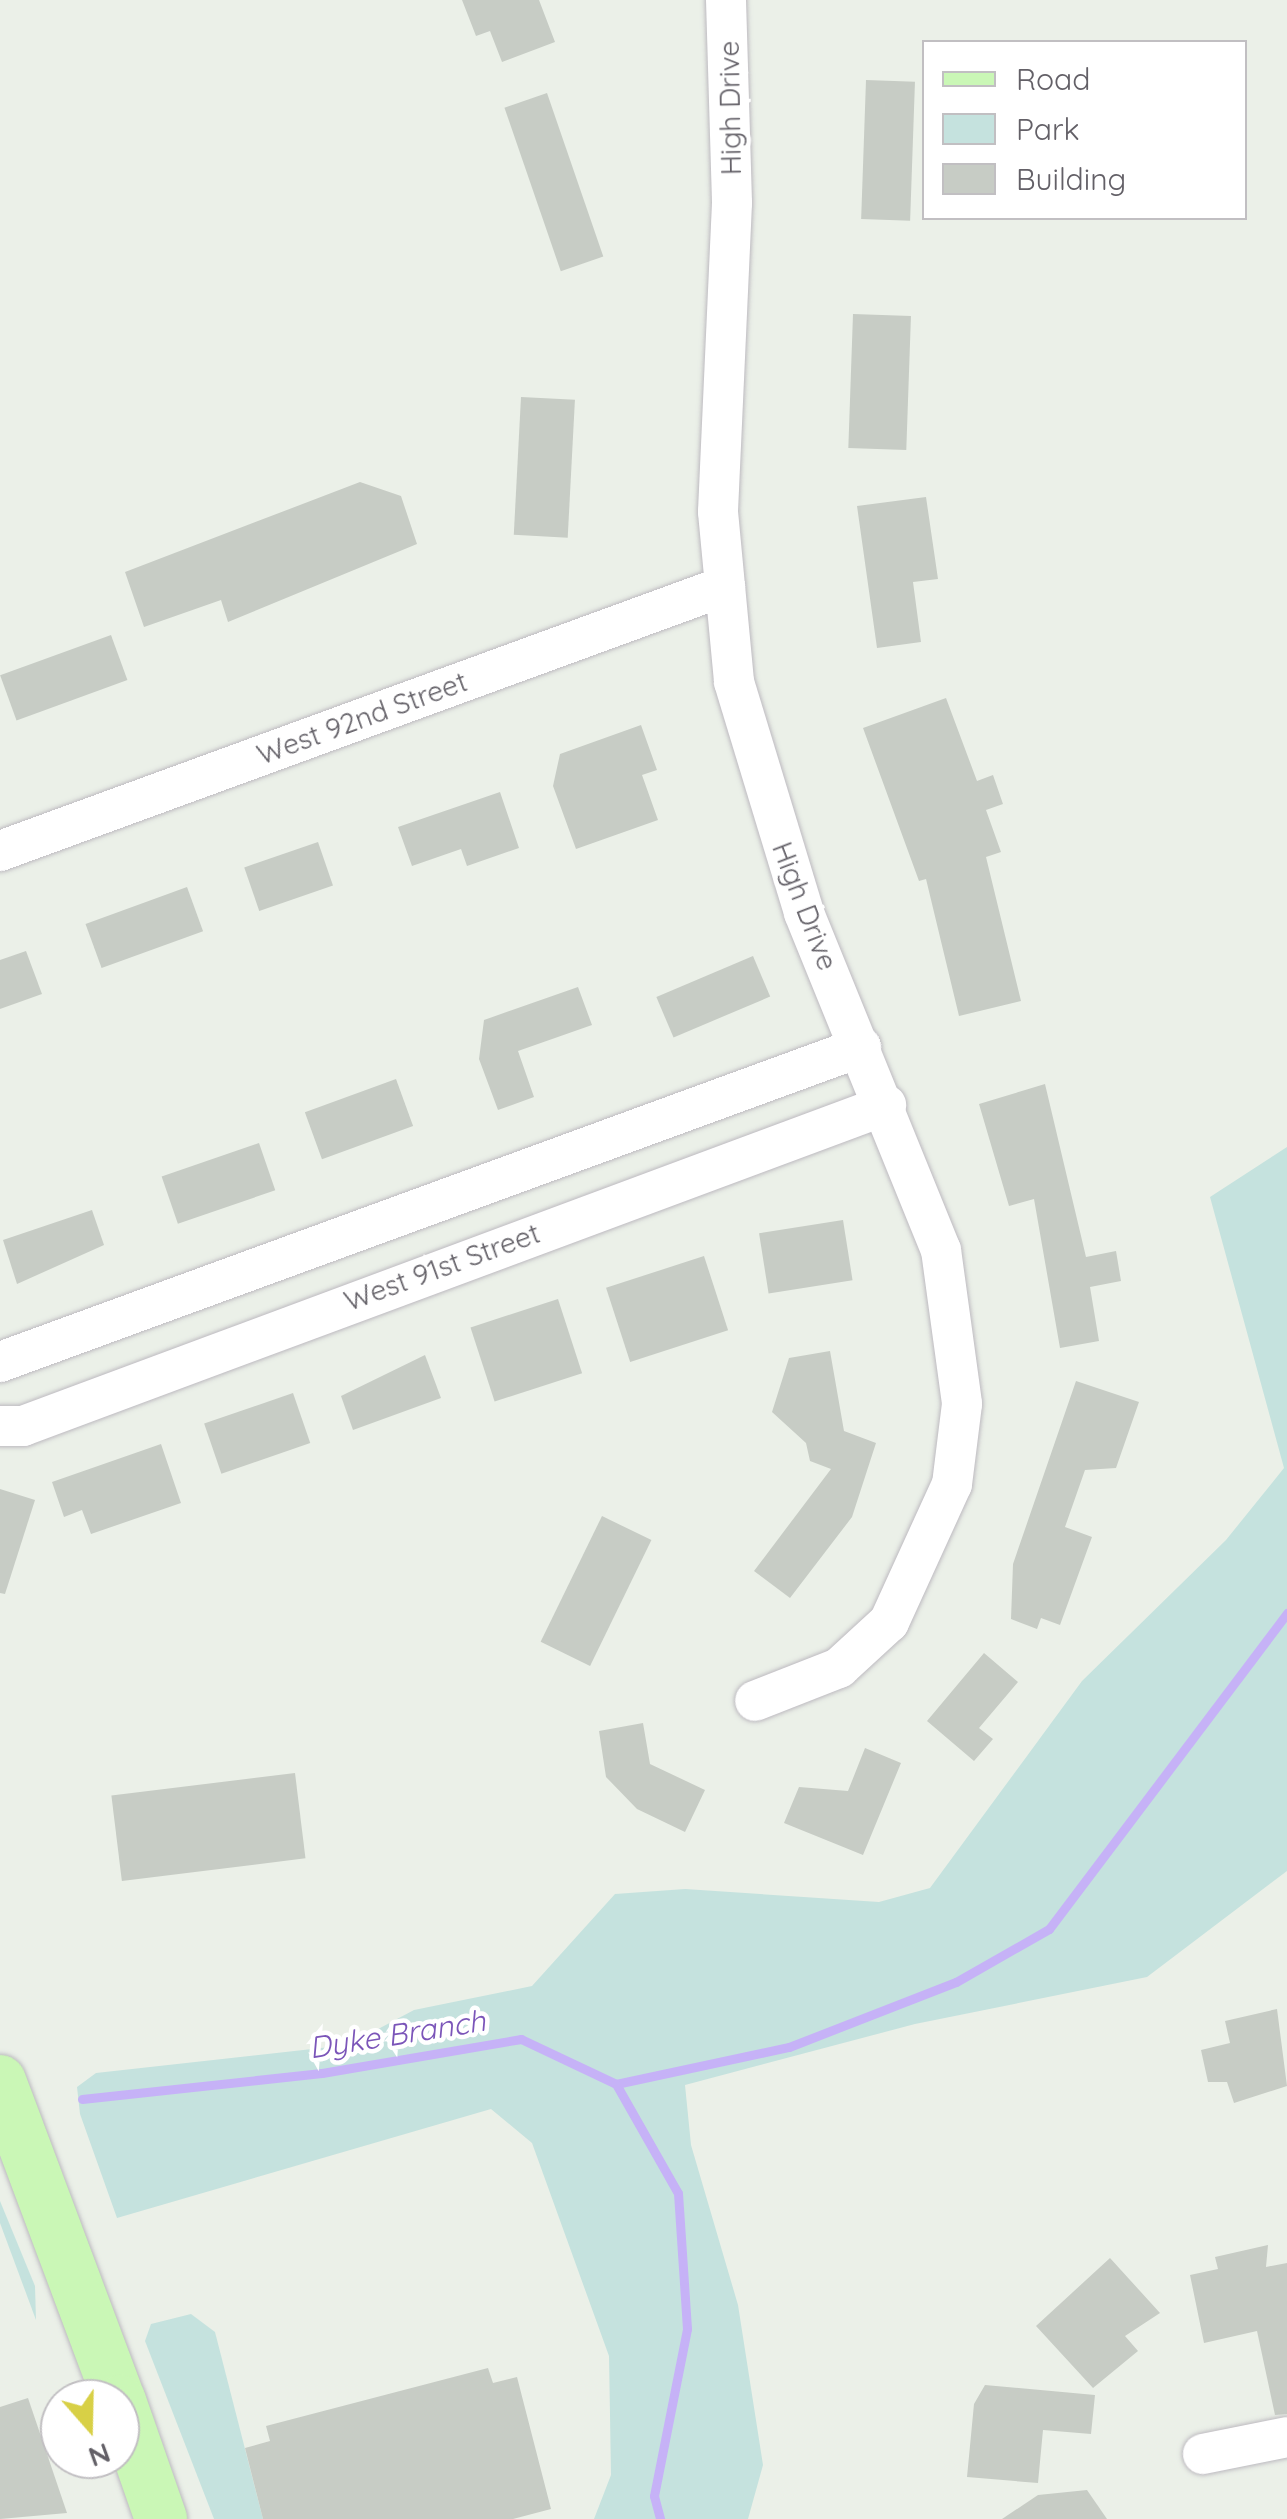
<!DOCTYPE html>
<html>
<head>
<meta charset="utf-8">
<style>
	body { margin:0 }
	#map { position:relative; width:1287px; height:2519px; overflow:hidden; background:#ebf0e8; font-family:Quicksand,sans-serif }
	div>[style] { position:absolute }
	.green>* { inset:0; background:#c5e2de }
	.stream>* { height:9px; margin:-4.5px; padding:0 4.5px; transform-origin:4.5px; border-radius:4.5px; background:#c6b2f7 }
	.building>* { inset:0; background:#c7ccc5; transform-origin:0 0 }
	.roads { filter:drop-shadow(0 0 2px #bdbac0) drop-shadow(0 0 2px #bdbac0) }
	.minor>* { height:40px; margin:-20px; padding:0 20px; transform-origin:20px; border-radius:20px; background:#fff }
	.major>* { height:52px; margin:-26px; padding:0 26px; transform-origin:26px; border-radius:26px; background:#caf7b6 }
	span { translate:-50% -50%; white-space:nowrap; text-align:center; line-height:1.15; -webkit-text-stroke:9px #fff; paint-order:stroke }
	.street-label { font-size:28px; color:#636067 }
	.water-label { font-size:30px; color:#7b55b9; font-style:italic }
	.legend { position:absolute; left:922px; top:40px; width:325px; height:180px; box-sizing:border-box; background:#fff; border:2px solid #c1bfc2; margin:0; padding:12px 18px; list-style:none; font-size:30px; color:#636067 }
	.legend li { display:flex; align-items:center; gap:20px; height:50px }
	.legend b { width:50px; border:2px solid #c1bfc2 }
	.north { position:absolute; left:40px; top:2379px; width:100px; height:100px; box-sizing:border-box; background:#fff; border:2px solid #c1bfc2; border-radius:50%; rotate:160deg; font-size:28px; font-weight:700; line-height:40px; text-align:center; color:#636067 }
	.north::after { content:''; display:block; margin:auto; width:35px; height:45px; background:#d8d046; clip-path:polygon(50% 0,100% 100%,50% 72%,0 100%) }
</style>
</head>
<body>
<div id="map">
	<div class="green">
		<div style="clip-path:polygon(1287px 1147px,1287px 1871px,1147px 1977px,915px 2024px,685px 2085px,691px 2145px,738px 2305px,763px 2465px,748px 2519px,594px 2519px,611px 2475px,609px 2356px,532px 2143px,491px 2109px,117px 2218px,80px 2114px,77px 2087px,96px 2073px,348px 2045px,414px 2010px,532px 1986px,615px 1894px,685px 1889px,879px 1902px,930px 1888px,1082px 1681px,1226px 1540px,1284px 1468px,1210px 1197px)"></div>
		<div style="clip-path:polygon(0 2201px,35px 2286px,36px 2320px,0 2223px)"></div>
		<div style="clip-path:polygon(191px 2314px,215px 2332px,263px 2519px,214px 2519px,145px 2341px,151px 2324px)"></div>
	</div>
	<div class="stream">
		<div style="left:616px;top:2084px;width:177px;rotate:-12.1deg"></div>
		<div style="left:789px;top:2047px;width:179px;rotate:-21.3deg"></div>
		<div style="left:956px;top:1982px;width:107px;rotate:-29.7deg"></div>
		<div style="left:1049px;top:1929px;width:396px;rotate:-53deg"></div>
		<div style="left:82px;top:2099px;width:241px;rotate:-6.2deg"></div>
		<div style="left:322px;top:2073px;width:202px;rotate:-9.7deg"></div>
		<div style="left:521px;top:2039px;width:105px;rotate:25.3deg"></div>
		<div style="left:616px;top:2084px;width:125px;rotate:60.4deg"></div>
		<div style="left:678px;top:2193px;width:136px;rotate:86.2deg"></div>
		<div style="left:687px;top:2329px;width:170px;rotate:101.2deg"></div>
		<div style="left:654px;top:2496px;width:24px;rotate:75deg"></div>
	</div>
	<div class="building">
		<div style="clip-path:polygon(462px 0,539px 0,555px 42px,502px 62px,490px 31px,476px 36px)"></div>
		<div style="left:866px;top:80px;width:49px;height:139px;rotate:2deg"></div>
		<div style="left:547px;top:93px;width:173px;height:45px;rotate:71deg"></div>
		<div style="left:853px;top:314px;width:58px;height:134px;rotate:2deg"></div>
		<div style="left:521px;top:397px;width:54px;height:138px;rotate:3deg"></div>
		<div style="clip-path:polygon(360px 482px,401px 496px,417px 544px,228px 622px,221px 600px,144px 627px,125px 572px)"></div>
		<div style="clip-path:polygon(926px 497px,938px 579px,913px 582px,921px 642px,877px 648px,857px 506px)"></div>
		<div style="left:111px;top:635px;width:48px;height:118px;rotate:70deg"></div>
		<div style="clip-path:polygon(946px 698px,977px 781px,993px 775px,1003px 804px,986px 810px,1001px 852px,986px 857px,1021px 1001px,959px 1016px,926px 879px,919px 881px,863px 728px)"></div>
		<div style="clip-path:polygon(641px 725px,657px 770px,642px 775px,658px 820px,576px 849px,553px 786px,560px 754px)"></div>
		<div style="clip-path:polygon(500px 792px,519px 848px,467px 866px,461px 849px,412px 866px,398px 827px)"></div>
		<div style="left:318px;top:842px;width:46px;height:78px;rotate:71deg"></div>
		<div style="left:187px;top:887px;width:47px;height:108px;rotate:70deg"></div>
		<div style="clip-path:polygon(26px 951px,42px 994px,0 1009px,0 960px)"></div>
		<div style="left:753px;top:956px;width:44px;height:105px;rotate:67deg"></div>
		<div style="clip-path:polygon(578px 987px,592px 1025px,518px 1051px,534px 1097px,498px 1110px,479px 1059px,484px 1020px)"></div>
		<div style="left:396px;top:1079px;width:50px;height:97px;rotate:70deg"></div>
		<div style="clip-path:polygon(1045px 1084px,1086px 1257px,1116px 1251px,1121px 1281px,1090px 1287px,1099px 1341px,1060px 1348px,1034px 1199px,1009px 1206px,979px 1104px)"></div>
		<div style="left:259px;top:1143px;width:50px;height:103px;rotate:71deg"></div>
		<div style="clip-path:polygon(92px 1210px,104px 1245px,17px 1284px,3px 1240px)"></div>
		<div style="left:843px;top:1220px;width:61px;height:85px;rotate:81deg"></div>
		<div style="left:704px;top:1256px;width:78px;height:103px;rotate:72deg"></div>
		<div style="left:558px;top:1299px;width:78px;height:92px;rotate:72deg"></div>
		<div style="clip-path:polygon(830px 1351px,844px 1431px,876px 1443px,852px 1517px,790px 1598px,754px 1571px,831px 1469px,810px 1461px,806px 1443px,772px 1412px,789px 1358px)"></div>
		<div style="clip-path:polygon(425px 1355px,441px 1398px,353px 1430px,341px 1396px)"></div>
		<div style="clip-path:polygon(1076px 1381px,1139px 1402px,1116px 1468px,1085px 1470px,1065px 1527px,1092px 1537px,1060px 1625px,1041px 1618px,1037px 1629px,1011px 1619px,1013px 1564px)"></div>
		<div style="left:293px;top:1393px;width:53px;height:94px;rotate:71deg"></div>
		<div style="clip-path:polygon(161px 1444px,181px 1503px,91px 1534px,82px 1510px,64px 1517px,52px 1482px)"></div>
		<div style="clip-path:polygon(0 1489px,35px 1500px,5px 1594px,0 1593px)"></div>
		<div style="left:602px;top:1516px;width:55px;height:140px;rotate:26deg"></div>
		<div style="clip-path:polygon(984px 1653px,1018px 1682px,979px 1728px,993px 1739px,974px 1761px,927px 1721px)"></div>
		<div style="clip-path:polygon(643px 1723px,650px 1764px,705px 1790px,685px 1832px,637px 1809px,606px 1777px,599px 1731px)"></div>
		<div style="clip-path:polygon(865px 1748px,901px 1763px,863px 1855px,784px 1823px,799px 1787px,848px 1791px)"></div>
		<div style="left:295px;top:1773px;width:86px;height:185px;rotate:83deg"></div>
		<div style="clip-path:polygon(1277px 2009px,1287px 2086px,1234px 2103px,1227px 2082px,1208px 2082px,1201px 2050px,1230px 2043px,1225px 2021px)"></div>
		<div style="clip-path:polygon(1268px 2245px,1266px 2267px,1287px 2263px,1287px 2414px,1275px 2415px,1257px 2331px,1204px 2343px,1190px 2275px,1218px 2269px,1215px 2257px)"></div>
		<div style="clip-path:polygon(1110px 2258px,1160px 2313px,1125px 2336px,1138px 2351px,1093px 2388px,1036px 2326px)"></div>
		<div style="clip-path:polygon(488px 2368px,493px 2383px,517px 2377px,551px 2509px,513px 2519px,263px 2519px,245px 2448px,270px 2441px,266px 2426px)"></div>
		<div style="clip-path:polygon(985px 2385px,1095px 2395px,1091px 2434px,1043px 2430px,1038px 2483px,967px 2477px,974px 2404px)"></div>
		<div style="clip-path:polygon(28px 2398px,67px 2513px,0 2519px,0 2407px)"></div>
		<div style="clip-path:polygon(1087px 2490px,1107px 2519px,1002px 2519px,1038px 2495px)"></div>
	</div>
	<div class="roads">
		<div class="minor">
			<div style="left:726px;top:0;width:203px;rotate:88.3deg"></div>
			<div style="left:732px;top:203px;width:309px;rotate:92.6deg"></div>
			<div style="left:718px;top:512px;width:171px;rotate:84.6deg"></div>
			<div style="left:734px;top:682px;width:241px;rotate:73.1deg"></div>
			<div style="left:804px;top:913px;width:364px;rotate:67.9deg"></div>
			<div style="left:941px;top:1250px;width:155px;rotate:82.2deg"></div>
			<div style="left:962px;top:1404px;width:81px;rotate:97.1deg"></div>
			<div style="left:952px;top:1484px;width:152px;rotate:114.5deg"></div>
			<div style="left:889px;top:1622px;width:68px;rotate:137.4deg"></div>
			<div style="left:839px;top:1668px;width:90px;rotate:158.6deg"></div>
			<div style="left:0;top:851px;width:772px;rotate:-20.08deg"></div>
			<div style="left:0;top:1362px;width:917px;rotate:-20.1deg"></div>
			<div style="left:0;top:1426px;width:23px"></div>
			<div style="left:23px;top:1426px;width:921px;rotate:-20.4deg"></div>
			<div style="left:1203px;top:2454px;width:86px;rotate:-11.4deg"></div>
		</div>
		<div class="major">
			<div style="left:0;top:2081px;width:340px;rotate:69.5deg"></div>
			<div style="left:120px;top:2401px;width:125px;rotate:70.8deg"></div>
		</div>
	</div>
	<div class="street-label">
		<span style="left:730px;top:108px;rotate:-91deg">High Drive</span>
		<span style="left:362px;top:718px;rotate:-20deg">West 92nd Street</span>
		<span style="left:805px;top:906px;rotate:69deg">High Drive</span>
		<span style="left:442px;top:1267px;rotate:-20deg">West 91st Street</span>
	</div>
	<div class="water-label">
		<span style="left:397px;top:2034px;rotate:-9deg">Dyke Branch</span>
	</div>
	<ul class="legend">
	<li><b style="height:12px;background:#caf7b6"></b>Road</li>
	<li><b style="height:28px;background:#c5e2de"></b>Park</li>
	<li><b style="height:28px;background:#c7ccc5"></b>Building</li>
	</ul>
	<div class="north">N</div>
</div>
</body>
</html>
